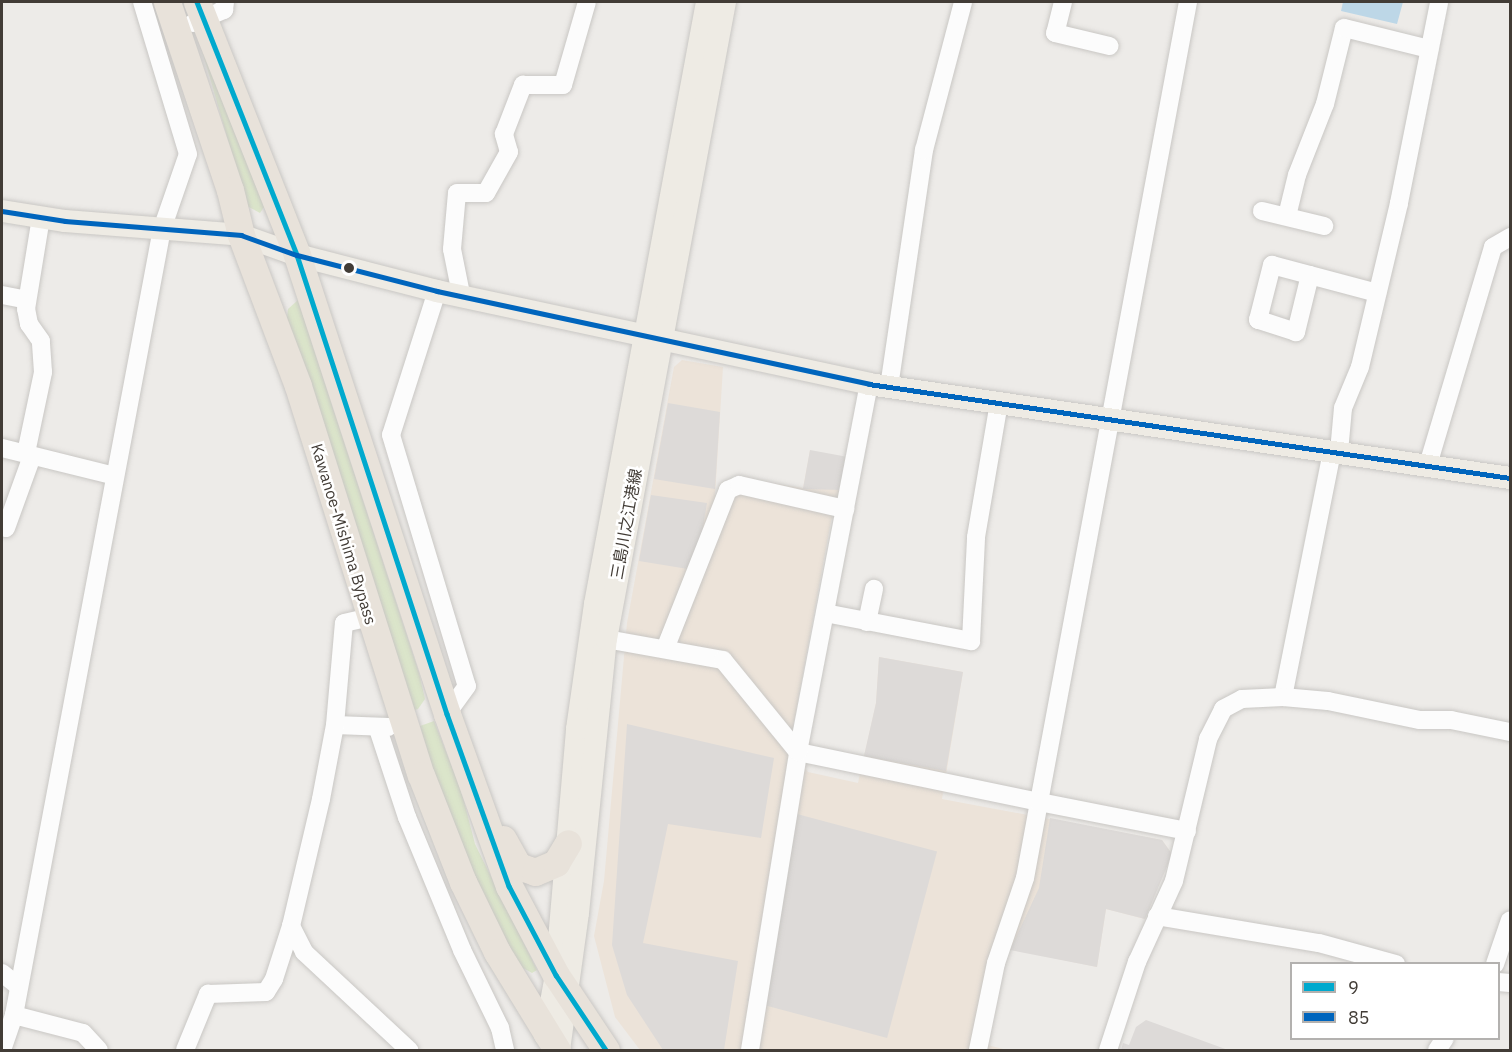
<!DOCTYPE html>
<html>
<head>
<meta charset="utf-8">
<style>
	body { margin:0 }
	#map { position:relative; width:1512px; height:1052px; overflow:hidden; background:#edebe8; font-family:"IBM Plex Sans","Noto Sans JP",sans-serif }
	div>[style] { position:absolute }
	.commercial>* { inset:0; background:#ece3d9 }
	.green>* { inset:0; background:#dbe5ca }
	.parking>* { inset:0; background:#dddad8; transform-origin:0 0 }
	.water>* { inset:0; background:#bdd7e7 }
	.roads { filter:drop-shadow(0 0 2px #c9c7c4) drop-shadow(0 0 2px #c9c7c4) }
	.minor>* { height:18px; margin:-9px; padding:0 9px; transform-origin:9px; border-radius:9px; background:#fcfcfc }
	.major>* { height:22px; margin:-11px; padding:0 11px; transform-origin:11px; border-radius:11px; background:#eeebe4 }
	.highway>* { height:27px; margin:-13.5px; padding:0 13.5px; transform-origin:13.5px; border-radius:13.5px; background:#e8e2da }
	.bus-1>* { height:4.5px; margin:-2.25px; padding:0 2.25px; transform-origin:2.25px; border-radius:2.25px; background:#00a9ce }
	.bus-2>* { height:4.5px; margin:-2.25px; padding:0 2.25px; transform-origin:2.25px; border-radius:2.25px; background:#0065bd }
	.dots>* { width:16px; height:16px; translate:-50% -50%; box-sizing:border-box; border:3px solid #fff; border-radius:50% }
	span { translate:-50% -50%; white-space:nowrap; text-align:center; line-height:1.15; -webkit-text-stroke:5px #fff; paint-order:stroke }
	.street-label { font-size:16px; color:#423c36 }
	.frame { position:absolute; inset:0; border:3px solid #423c36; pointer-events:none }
	.legend { position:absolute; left:1290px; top:962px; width:210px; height:78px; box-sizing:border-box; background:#fff; border:2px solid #b3b1af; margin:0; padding:8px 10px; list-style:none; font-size:18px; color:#423c36 }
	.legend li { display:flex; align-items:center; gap:12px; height:30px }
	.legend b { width:30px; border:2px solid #b3b1af }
</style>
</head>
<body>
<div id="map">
	<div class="commercial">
		<div style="clip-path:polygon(682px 360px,723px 367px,715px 496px,726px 481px,753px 480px,803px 488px,810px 450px,842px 490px,831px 521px,789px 749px,808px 772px,858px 783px,876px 703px,879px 657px,963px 672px,942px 799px,1162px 840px,1172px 854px,1145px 919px,1106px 909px,1097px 967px,994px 946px,972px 1041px,1007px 1050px,640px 1050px,615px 1017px,594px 936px,604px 881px,627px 623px,674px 367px)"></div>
	</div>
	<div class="green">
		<div style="clip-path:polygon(199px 40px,266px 204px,260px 213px,247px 206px)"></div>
		<div style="clip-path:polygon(298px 300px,419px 673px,425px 699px,418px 709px,410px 712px,287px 318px,288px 309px)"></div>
		<div style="clip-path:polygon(434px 721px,461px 790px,475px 844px,537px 970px,532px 973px,514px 963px,444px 807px,420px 726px)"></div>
	</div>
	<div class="parking">
		<div style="clip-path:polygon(668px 403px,720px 412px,715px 489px,654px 479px)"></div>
		<div style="clip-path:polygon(810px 450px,848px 457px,842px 490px,803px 489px)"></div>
		<div style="clip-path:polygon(651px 495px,707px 503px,700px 545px,688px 569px,639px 561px)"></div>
		<div style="clip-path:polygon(879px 657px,963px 672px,946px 771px,864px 756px,876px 703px)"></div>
		<div style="clip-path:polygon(627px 724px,774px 758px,761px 838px,668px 824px,643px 943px,738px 961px,724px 1050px,663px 1050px,627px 995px,612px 945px)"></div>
		<div style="left:797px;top:814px;width:145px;height:193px;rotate:15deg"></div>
		<div style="clip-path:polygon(1050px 818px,1162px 840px,1172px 854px,1145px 919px,1106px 909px,1097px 967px,1010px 950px,1039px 888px)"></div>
		<div style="clip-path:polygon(1146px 1020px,1228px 1050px,1121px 1050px,1123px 1043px,1129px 1045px,1136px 1027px)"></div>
	</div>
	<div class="water">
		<div style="clip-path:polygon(1343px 2px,1403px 2px,1397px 24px,1341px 11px)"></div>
	</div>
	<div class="roads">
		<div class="minor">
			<div style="left:1063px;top:2px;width:32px;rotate:104deg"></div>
			<div style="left:1055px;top:33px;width:56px;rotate:13.5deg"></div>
			<div style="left:193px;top:23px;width:34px;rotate:-23deg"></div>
			<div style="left:224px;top:10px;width:8px;rotate:-83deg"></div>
			<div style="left:1262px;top:211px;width:64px;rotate:13.6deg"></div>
			<div style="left:1287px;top:216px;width:42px;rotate:-76.3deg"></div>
			<div style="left:1297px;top:175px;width:76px;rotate:-68.5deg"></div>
			<div style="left:1325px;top:104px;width:78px;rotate:-76deg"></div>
			<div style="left:1344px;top:28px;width:88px;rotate:13.9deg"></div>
			<div style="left:1310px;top:275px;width:59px;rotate:103.8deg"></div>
			<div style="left:1296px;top:332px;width:40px;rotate:-162deg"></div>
			<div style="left:1258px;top:320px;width:57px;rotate:-75.7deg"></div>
			<div style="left:1272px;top:265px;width:109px;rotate:14.9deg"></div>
			<div style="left:437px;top:291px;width:151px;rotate:107.7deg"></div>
			<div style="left:391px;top:435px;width:262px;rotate:73.2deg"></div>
			<div style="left:467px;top:686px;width:34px;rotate:126deg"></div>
			<div style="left:461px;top:294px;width:46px;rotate:-101.3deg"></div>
			<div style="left:452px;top:249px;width:56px;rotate:-84.9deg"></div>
			<div style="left:457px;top:193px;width:29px"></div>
			<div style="left:486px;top:193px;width:47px;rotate:-60.7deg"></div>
			<div style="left:509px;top:152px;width:19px;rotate:-106deg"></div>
			<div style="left:504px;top:134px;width:53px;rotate:-68.8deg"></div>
			<div style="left:523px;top:85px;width:40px"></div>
			<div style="left:563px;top:85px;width:86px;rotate:-73.9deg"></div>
			<div style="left:2px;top:295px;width:25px;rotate:11deg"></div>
			<div style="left:889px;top:387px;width:240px;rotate:-81.6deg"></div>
			<div style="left:924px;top:150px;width:153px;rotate:-75.2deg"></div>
			<div style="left:2px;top:448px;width:116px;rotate:13.9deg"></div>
			<div style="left:1339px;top:452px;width:44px;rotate:-84.8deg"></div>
			<div style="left:1343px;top:408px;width:44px;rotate:-67.5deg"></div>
			<div style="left:1360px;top:367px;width:169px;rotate:-76.6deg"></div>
			<div style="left:1399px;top:203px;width:205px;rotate:-78.7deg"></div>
			<div style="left:26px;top:453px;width:83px;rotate:-78.1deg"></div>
			<div style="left:43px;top:372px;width:31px;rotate:-94deg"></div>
			<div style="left:41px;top:341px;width:21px;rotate:-125deg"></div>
			<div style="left:29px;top:324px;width:15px;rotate:-101deg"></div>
			<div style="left:26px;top:309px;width:93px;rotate:-80.7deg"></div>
			<div style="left:1428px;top:465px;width:227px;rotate:-73.4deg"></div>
			<div style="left:1493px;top:247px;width:20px;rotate:-30deg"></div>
			<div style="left:6px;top:528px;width:77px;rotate:-70.1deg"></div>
			<div style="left:825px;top:613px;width:149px;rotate:10.9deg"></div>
			<div style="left:971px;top:641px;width:104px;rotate:-87.2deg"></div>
			<div style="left:976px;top:537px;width:137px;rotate:-80.3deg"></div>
			<div style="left:867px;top:622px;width:34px;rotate:-78deg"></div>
			<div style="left:606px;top:639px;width:119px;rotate:10.2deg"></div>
			<div style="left:723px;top:660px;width:119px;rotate:50.8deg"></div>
			<div style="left:798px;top:752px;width:246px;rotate:11.7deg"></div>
			<div style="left:1039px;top:802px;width:77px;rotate:100.4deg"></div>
			<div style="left:1025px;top:878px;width:90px;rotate:108.8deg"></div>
			<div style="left:996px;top:963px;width:89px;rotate:101.7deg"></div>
			<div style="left:665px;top:649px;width:171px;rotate:-68.4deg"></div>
			<div style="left:728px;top:490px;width:12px;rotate:-24deg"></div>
			<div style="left:739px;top:485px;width:109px;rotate:12.8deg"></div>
			<div style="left:1283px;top:697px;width:251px;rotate:-78.7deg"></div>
			<div style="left:335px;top:725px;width:53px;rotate:2.2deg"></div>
			<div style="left:378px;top:729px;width:93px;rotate:71.8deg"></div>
			<div style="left:407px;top:817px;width:144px;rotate:67.5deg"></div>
			<div style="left:462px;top:950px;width:87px;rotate:64deg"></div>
			<div style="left:500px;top:1028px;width:23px;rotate:77deg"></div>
			<div style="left:1187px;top:831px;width:151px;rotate:-168.9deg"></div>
			<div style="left:1039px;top:802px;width:814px;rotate:-79.45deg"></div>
			<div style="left:1157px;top:916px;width:164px;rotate:9.5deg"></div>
			<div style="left:1319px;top:943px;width:80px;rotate:15.3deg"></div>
			<div style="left:291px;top:926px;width:29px;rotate:63deg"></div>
			<div style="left:304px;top:952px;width:144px;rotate:43deg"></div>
			<div style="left:1495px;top:964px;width:46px;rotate:-71.2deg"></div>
			<div style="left:2px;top:973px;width:21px;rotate:39deg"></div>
			<div style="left:1498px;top:982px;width:12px;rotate:5deg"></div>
			<div style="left:14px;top:1015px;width:71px;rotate:14.6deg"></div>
			<div style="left:83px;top:1033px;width:23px;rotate:47deg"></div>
			<div style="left:2px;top:1050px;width:37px;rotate:-71deg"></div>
			<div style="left:14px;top:1015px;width:800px;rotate:-79.34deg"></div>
			<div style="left:162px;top:229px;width:79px;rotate:-70.9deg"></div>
			<div style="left:188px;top:154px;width:159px;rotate:-106.8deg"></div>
			<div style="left:185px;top:1050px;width:61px;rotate:-67.7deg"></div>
			<div style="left:208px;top:994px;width:58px;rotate:-2deg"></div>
			<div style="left:266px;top:992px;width:15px;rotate:-58deg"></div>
			<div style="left:274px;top:979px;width:56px;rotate:-72.2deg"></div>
			<div style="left:291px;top:926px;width:130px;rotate:-76.7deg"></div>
			<div style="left:321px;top:799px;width:75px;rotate:-79.3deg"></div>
			<div style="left:335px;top:725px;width:102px;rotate:-85deg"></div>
			<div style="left:344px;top:623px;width:26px;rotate:-13deg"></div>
			<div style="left:750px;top:1050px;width:302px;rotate:-80.8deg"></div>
			<div style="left:798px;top:752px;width:375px;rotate:-79.1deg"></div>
			<div style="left:1108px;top:1050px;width:93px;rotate:-71.8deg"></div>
			<div style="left:1137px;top:962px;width:89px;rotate:-65.4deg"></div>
			<div style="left:1174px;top:881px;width:146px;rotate:-76.5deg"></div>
			<div style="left:1208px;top:739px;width:34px;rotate:-63deg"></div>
			<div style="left:1223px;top:709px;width:21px;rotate:-28deg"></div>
			<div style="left:1242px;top:699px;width:41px;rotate:-2.8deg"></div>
			<div style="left:1283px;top:697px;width:45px;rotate:5.1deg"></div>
			<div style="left:1328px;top:701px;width:94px;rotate:11.7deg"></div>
			<div style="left:1420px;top:720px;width:31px"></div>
			<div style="left:1451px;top:720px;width:60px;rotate:11.5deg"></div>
			<div style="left:1437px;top:1050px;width:14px;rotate:-56deg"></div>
		</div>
		<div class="major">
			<div style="left:2px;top:211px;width:64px;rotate:9deg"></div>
			<div style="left:65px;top:221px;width:177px;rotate:4.5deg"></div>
			<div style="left:241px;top:235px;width:59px;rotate:19.7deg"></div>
			<div style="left:297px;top:255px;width:145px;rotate:14.4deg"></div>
			<div style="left:437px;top:291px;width:442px;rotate:12.1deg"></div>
			<div style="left:869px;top:384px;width:648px;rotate:8.34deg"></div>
			<div style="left:545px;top:1035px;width:61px;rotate:-79.6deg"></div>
			<div style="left:556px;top:975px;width:247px;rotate:-85.1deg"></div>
			<div style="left:577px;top:729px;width:126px;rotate:-81.8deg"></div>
			<div style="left:595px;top:604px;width:612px;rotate:-79.46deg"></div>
			<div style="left:559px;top:1050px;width:138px;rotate:-82.1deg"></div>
			<div style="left:578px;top:913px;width:275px;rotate:-84.2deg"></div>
			<div style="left:606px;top:639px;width:648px;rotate:-79.42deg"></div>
		</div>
		<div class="highway">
			<div style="left:167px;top:2px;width:198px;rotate:71.5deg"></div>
			<div style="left:230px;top:190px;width:46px;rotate:76.3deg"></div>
			<div style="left:241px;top:235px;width:161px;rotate:69.3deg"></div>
			<div style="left:298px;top:386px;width:408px;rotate:72.5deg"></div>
			<div style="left:421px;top:775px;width:115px;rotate:68.6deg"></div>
			<div style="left:463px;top:882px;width:78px;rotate:64.1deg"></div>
			<div style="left:497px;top:952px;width:115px;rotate:58.5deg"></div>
			<div style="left:197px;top:2px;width:272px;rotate:68.4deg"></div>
			<div style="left:297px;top:255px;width:483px;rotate:71.9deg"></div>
			<div style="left:447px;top:714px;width:183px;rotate:70.2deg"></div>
			<div style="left:509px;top:886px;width:101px;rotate:62.2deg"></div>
			<div style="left:556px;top:975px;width:90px;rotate:56.3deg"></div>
			<div style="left:503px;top:839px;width:31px;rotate:61deg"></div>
			<div style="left:518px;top:866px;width:18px;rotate:19deg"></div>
			<div style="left:535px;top:872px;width:23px;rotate:-23deg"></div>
			<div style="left:556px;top:863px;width:23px;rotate:-59deg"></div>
		</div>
	</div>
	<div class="bus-1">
		<div style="left:197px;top:2px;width:272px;rotate:68.4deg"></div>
		<div style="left:297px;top:255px;width:483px;rotate:71.9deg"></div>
		<div style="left:447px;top:714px;width:183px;rotate:70.2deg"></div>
		<div style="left:509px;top:886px;width:101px;rotate:62.2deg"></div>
		<div style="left:556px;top:975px;width:90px;rotate:56.3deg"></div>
	</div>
	<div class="bus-2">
		<div style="left:2px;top:211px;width:64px;rotate:9deg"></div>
		<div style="left:65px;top:221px;width:177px;rotate:4.5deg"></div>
		<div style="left:241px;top:235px;width:59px;rotate:19.7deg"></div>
		<div style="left:297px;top:255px;width:145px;rotate:14.4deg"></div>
		<div style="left:437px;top:291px;width:442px;rotate:12.1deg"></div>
		<div style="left:869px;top:384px;width:648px;rotate:8.34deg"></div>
	</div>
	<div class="dots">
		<div style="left:349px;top:268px;background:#423c36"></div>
	</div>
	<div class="street-label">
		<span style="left:626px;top:524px;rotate:-80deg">三島川之江港線</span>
		<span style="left:344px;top:534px;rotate:73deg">Kawanoe-Mishima Bypass</span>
	</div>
	<div class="frame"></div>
	<ul class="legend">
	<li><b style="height:8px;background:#00a9ce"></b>9</li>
	<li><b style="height:8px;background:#0065bd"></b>85</li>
	</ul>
</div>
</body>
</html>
